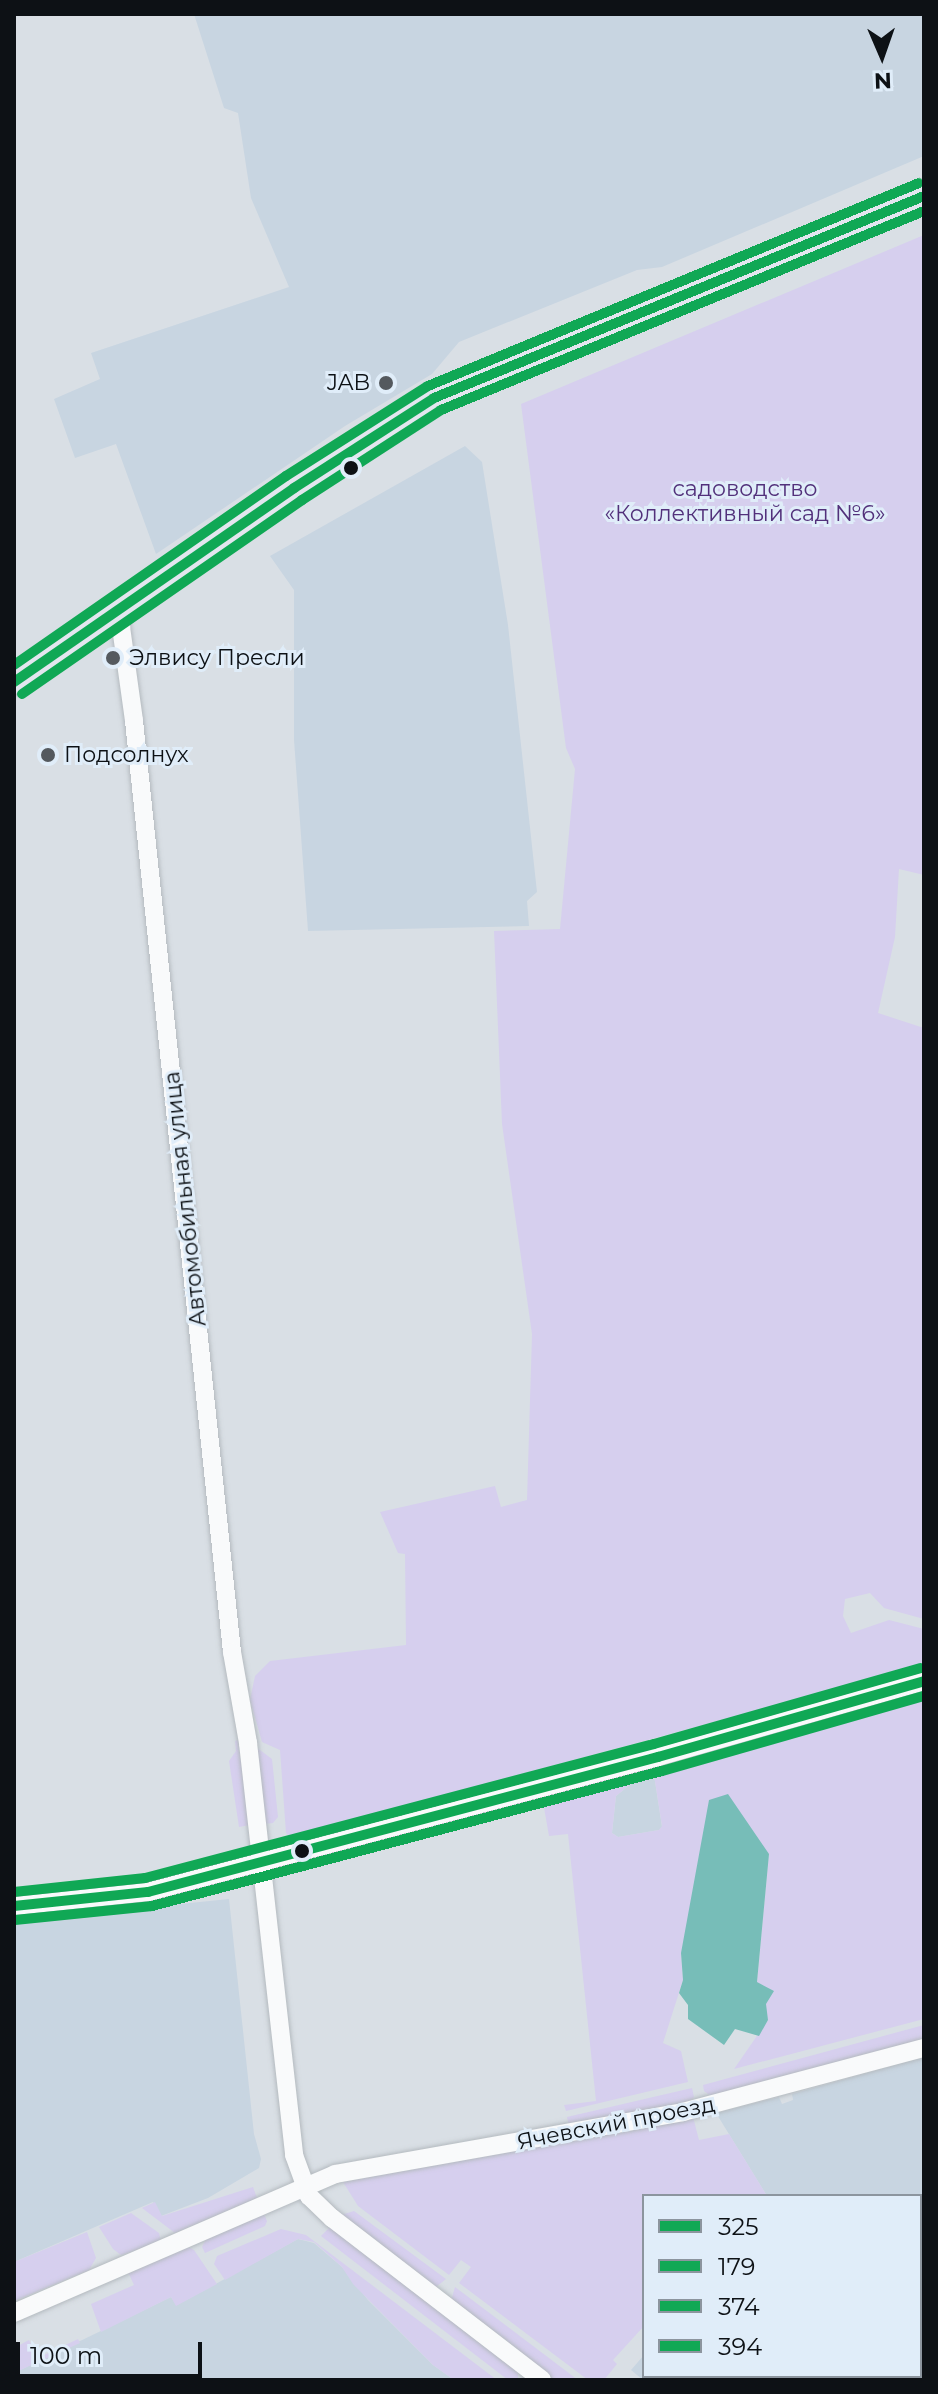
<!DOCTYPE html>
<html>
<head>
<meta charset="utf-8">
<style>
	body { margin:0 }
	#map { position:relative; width:938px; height:2394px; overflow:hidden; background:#d9dfe5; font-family:Montserrat,sans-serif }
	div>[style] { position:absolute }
	.built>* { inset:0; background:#c8d5e1 }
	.green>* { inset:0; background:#d6cfee }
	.water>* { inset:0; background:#77bdb8 }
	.stream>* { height:4px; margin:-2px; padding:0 2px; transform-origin:2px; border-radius:2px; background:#77bdb8 }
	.roads { filter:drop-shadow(0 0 2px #b4babf) drop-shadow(0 0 2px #b4babf) }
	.minor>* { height:18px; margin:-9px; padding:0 9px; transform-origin:9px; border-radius:9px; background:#f9fafb }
	.major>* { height:24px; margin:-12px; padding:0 12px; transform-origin:12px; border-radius:12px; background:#e3e6ef }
	.bus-1>* { height:10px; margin:-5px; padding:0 5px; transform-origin:5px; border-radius:5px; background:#10a855 }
	.bus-2>* { height:10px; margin:-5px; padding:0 5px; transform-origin:5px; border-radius:5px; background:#10a855 }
	.bus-3>* { height:10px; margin:-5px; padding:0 5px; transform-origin:5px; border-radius:5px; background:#10a855 }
	.bus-4>* { height:10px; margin:-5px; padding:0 5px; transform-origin:5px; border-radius:5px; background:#10a855 }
	.dots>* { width:22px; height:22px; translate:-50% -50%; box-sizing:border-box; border:4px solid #e0edf9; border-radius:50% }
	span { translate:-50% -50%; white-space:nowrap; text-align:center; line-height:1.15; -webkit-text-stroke:6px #e0edf9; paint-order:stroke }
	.poi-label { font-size:22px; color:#0d1115 }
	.right { translate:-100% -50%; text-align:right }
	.left { translate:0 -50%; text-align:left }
	.park-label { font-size:22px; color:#52317b }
	.street-label { font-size:22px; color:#0d1115 }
	.frame { position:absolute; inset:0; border:16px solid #0d1115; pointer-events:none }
	.legend { position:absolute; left:642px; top:2194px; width:280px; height:184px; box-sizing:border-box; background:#e0edf9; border:2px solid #8c959e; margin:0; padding:10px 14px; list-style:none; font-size:24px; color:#0d1115 }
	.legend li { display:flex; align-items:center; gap:16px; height:40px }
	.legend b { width:40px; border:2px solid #8c959e }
	.north { position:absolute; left:842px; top:16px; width:80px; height:80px; -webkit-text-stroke:6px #e0edf9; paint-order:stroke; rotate:178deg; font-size:22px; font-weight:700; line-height:32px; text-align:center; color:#0d1115 }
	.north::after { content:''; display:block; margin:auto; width:28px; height:36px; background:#0d1115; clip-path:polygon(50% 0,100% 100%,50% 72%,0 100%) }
	.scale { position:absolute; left:16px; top:2342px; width:186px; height:36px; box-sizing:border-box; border:4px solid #0d1115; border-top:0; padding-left:10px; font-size:24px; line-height:28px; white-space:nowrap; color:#0d1115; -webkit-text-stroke:6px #e0edf9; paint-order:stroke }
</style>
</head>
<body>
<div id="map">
	<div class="built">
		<div style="clip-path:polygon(194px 14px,924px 14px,924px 156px,662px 267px,637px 270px,459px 342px,432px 374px,345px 426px,156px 554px,116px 444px,75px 458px,54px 399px,100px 379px,91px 353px,289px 287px,251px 198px,238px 113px,224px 108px)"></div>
		<div style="clip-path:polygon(465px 446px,482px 462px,508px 625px,537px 892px,527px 901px,529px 926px,308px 931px,294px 740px,294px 590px,270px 556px)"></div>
		<div style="clip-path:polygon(654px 1775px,662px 1827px,659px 1830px,618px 1837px,612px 1833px,616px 1796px,637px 1779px)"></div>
		<div style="clip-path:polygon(229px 1899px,254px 2134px,261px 2159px,259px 2168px,208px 2198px,161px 2216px,153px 2202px,14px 2262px,14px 1921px)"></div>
		<div style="clip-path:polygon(924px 2057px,924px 2380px,643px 2380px,631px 2370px,644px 2355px,644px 2376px,920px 2376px,920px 2196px,767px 2196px,716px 2113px,779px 2097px,782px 2104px,793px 2100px,792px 2094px)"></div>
		<div style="clip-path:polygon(298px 2239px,314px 2243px,342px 2267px,368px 2300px,433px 2365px,454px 2380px,14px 2380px,14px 2373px,171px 2297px,177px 2305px)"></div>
	</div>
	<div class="green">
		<div style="clip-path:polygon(924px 235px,924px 875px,899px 869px,895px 937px,878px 1013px,924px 1028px,924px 1619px,884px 1608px,870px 1593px,845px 1599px,843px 1616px,851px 1633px,889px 1620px,924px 1629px,924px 1665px,290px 1837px,286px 1833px,280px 1750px,262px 1742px,250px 1700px,255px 1676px,270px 1661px,406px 1645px,405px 1554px,398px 1553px,380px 1512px,495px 1486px,501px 1507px,527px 1500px,532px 1334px,502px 1124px,494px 931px,560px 929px,575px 769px,566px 748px,521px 404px)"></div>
		<div style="clip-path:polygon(924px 1697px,924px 2019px,734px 2069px,768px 2020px,757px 1982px,769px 1854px,681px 1953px,683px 1980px,663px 2043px,681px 2051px,688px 2082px,566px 2111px,564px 2105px,596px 2101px,568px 1834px,549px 1836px,543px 1802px,637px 1779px,616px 1796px,612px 1833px,618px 1837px,659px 1830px,662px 1826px,654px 1775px)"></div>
		<div style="clip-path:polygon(238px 1740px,250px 1825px,239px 1827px,229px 1761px,236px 1751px,235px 1741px)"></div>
		<div style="clip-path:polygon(256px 1747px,272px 1759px,278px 1817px,273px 1823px,264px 1824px)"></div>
		<div style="clip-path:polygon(924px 2025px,924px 2041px,711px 2096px,704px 2091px,703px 2085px)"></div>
		<div style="clip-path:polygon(692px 2088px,694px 2097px,690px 2102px,569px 2126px,567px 2117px)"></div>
		<div style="clip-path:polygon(693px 2117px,699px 2140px,729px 2134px,767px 2196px,644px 2196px,644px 2326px,613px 2360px,617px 2364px,604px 2380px,588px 2380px,459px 2283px,471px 2267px,461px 2260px,449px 2275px,358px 2206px,343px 2182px)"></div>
		<div style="clip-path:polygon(253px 2187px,257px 2198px,175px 2233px,142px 2208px,155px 2202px,162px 2216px)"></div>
		<div style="clip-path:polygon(354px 2211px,446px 2279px,436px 2287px,341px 2215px)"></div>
		<div style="clip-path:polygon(263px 2212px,267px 2221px,265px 2226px,205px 2253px,202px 2247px,208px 2235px)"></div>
		<div style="clip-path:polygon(131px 2213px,159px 2233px,161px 2242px,121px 2255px,113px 2249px,99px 2227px)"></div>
		<div style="clip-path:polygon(331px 2226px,518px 2370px,518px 2380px,508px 2380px,321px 2236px)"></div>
		<div style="clip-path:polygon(281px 2229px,306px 2235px,497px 2380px,454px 2380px,433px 2365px,353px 2284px,342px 2267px,314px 2242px,298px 2239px,225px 2280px,214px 2264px,217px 2256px)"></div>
		<div style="clip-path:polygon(87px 2232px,96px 2258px,89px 2270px,14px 2301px,14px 2262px)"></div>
		<div style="clip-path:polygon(188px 2247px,194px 2250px,217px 2284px,176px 2306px,171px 2297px,101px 2332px,91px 2304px,134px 2285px,128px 2272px)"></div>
		<div style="clip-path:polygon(455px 2287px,578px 2380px,555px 2380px,451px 2301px)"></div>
		<div style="clip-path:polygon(78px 2339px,80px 2343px,14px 2373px,14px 2348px,29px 2340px,38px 2358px)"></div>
	</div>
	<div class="water">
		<div style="clip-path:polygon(728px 1794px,769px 1854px,757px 1982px,774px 1991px,766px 2004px,768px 2020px,759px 2036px,735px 2029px,724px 2045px,688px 2019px,688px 2005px,679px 1993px,683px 1980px,681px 1953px,709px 1800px)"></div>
	</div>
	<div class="stream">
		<div style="left:759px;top:248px;width:178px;rotate:-22.1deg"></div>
	</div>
	<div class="roads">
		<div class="minor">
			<div style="left:112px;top:613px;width:17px;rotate:57deg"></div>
			<div style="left:121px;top:627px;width:95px;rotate:82.1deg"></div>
			<div style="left:134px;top:721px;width:936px;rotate:83.99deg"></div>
			<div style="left:232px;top:1652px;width:92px;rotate:80deg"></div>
			<div style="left:248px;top:1743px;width:415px;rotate:83.6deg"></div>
			<div style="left:294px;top:2155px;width:44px;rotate:69.9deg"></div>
			<div style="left:309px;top:2196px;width:32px;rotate:44deg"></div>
			<div style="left:332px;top:2218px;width:265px;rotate:37.6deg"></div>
			<div style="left:14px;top:1906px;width:135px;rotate:-6deg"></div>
			<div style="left:148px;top:1892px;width:528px;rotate:-14.83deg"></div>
			<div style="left:658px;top:1757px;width:277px;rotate:-15.9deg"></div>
			<div style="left:14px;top:2313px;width:350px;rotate:-23.4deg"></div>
			<div style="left:335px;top:2174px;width:353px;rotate:-10.1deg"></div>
			<div style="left:683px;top:2112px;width:249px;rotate:-14.9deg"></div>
		</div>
		<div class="major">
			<div style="left:14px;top:682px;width:341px;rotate:-34.7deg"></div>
			<div style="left:294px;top:488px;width:166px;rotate:-32.7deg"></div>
			<div style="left:434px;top:398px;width:530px;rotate:-22.4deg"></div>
		</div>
	</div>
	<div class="bus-1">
		<div style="left:14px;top:682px;width:341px;rotate:-34.7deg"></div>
		<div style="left:294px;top:488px;width:166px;rotate:-32.7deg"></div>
		<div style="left:434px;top:398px;width:530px;rotate:-22.4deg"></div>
	</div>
	<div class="bus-2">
		<div style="left:22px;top:694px;width:341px;rotate:-34.7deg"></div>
		<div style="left:302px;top:500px;width:166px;rotate:-32.9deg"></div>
		<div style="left:441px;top:410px;width:522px;rotate:-22.39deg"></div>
		<div style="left:15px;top:1920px;width:138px;rotate:-5.8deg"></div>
		<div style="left:152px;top:1906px;width:528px;rotate:-14.83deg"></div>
		<div style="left:662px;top:1771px;width:273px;rotate:-16deg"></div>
	</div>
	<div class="bus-3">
		<div style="left:14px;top:665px;width:331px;rotate:-34.8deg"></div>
		<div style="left:286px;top:476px;width:168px;rotate:-32.4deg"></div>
		<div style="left:428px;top:386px;width:531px;rotate:-22.46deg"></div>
		<div style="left:14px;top:1892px;width:132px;rotate:-6.1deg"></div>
		<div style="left:145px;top:1878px;width:526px;rotate:-14.75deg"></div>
		<div style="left:654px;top:1744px;width:277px;rotate:-15.9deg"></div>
	</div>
	<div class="bus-4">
		<div style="left:14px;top:1906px;width:135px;rotate:-6deg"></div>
		<div style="left:148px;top:1892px;width:528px;rotate:-14.83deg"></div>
		<div style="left:658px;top:1757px;width:277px;rotate:-15.9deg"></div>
	</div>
	<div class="dots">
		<div style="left:386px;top:383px;background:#54595e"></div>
		<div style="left:351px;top:468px;background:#0d1115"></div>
		<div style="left:113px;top:658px;background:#54595e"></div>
		<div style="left:48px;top:755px;background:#54595e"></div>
		<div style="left:302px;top:1851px;background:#0d1115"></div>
	</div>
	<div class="poi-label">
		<span class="right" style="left:370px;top:383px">JAB</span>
		<span class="left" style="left:129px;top:658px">Элвису Пресли</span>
		<span class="left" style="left:64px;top:755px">Подсолнух</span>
	</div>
	<div class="park-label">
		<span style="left:745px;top:501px">садоводство<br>«Коллективный сад №6»</span>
	</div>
	<div class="street-label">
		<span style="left:185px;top:1199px;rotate:-96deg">Автомобильная улица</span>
		<span style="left:616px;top:2123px;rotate:-11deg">Ячевский проезд</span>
	</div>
	<div class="frame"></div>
	<ul class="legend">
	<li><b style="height:10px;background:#10a855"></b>325</li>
	<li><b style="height:10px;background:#10a855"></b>179</li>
	<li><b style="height:10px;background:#10a855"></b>374</li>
	<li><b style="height:10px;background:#10a855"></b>394</li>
	</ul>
	<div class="north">N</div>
	<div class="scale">100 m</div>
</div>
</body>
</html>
